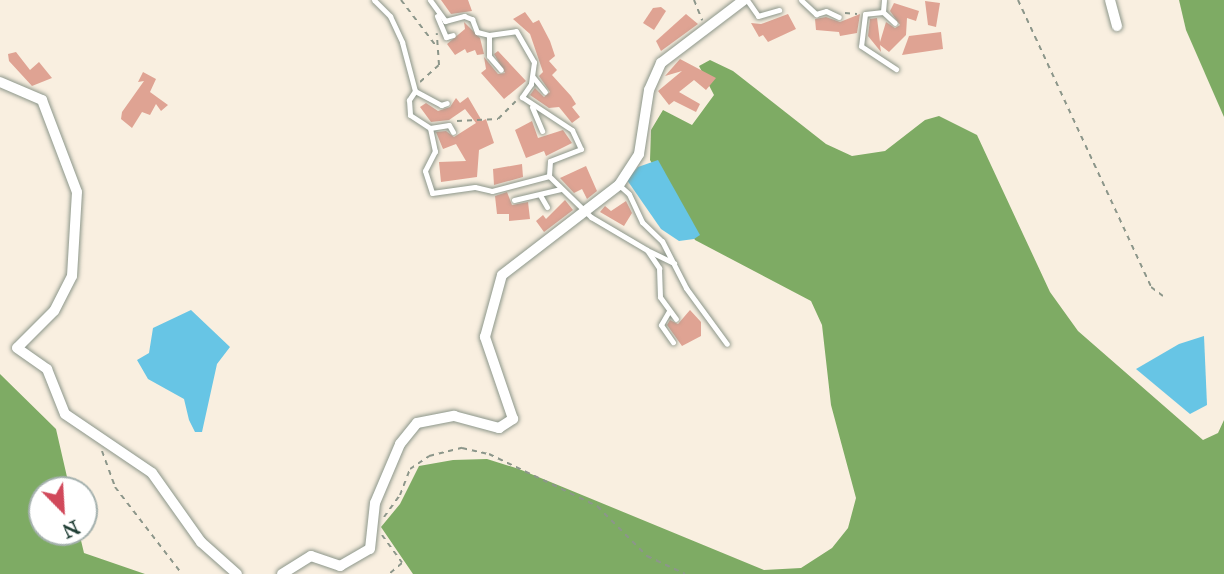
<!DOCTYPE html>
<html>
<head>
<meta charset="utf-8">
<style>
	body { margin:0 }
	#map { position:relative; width:1224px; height:574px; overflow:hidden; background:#f9efe0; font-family:"IM FELL Great Primer",serif }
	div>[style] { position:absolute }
	.forest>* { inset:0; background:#7eab64 }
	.water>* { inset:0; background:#67c5e5 }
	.building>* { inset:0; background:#dfa393 }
	.path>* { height:2px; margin-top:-1px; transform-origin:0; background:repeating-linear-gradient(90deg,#8c968a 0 5px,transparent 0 10px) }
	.roads { filter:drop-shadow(0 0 2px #8c968a) drop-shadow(0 0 2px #8c968a) }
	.lane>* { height:5px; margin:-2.5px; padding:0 2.5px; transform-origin:2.5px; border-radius:2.5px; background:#fff }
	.street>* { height:10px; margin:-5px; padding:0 5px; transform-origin:5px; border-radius:5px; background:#fff }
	span { translate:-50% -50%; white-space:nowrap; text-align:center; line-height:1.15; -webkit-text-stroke:5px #fff; paint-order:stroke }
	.north { position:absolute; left:28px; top:476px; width:70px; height:70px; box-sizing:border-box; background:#fff; border:2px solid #a5b1ae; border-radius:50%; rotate:156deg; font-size:19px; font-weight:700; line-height:28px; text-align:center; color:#1f3d34 }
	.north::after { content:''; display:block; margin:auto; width:24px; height:32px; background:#d1495b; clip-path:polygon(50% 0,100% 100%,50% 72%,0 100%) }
</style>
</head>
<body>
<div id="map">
	<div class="forest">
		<div style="clip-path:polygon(1179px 0,1224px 0,1224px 117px,1186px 30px)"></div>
		<div style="clip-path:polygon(710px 60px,733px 71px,826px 144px,852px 156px,885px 151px,925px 120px,939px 116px,977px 135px,1050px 292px,1078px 331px,1203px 440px,1218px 433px,1224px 420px,1224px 574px,413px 574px,381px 527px,400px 504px,419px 466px,453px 460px,487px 459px,519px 469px,764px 570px,801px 568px,832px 548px,848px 528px,856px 498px,831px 405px,822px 325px,811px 301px,695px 240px,650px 160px,651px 130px,663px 110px,692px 125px,714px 95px,699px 66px)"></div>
		<div style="clip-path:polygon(0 374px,56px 429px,70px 490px,42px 490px,42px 532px,79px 532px,84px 553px,145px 574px,0 574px)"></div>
	</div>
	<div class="water">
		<div style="clip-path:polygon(658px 160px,700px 235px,694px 239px,679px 241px,661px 229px,627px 180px,638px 167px)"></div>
		<div style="clip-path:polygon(191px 310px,230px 347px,217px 364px,202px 432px,195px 432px,189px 420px,184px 399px,148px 379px,137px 360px,149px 353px,153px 328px)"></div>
		<div style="clip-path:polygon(1204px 336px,1207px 405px,1190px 414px,1136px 369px,1179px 344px)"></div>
	</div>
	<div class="building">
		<div style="clip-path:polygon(441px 0,468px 0,472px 11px,451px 14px)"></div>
		<div style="clip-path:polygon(925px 1px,940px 3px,936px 27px,928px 25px)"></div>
		<div style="clip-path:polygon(894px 3px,919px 11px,916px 21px,907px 18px,906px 35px,889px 52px,880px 45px,881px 52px,868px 36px,870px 19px,877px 18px,880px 42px,886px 22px,895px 28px,900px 25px,890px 11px)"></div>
		<div style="clip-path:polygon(661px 7px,666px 11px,654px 30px,643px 23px,653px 8px)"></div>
		<div style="clip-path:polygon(525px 12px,533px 23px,539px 20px,550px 41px,555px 56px,549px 61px,557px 70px,552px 75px,571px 96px,576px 104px,572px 107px,580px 117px,572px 123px,559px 107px,549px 108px,530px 95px,535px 88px,544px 97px,550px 92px,539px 76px,543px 72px,530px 34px,513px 19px)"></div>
		<div style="clip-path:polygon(686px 14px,698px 24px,661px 51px,656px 41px)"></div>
		<div style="clip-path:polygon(788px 14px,796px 29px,768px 42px,763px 35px,759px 37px,751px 23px,761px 24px)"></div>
		<div style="clip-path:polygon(860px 14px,857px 33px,840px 36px,839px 32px,816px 30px,815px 19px,826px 17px,840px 22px)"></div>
		<div style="clip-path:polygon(464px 22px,480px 38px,484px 54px,477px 55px,475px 50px,467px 53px,465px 49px,455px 55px,447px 44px,465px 29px)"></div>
		<div style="clip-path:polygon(941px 32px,943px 49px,902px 55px,909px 36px)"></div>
		<div style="clip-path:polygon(498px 51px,526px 81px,504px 99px,481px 73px,486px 69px,484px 57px,498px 74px,505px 73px,494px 54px)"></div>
		<div style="clip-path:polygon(16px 52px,30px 70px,39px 62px,52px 78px,32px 86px,9px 61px,8px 54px)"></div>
		<div style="clip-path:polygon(680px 59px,716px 78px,706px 90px,694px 80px,679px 92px,700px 104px,696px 112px,674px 101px,669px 105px,658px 91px,682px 71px,665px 76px)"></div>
		<div style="clip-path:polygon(143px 72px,156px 79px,150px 92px,168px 105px,161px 111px,156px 104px,150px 115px,142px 112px,132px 128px,121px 119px,122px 112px,144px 81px,138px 82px)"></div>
		<div style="clip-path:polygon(468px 97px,482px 121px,486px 119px,494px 143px,479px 150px,477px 177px,441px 182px,439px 162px,466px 161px,456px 144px,443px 149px,436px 132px,446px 131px,454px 137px,476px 123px,465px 109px,449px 120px,431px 122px,420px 107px,426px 103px,438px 111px,450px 107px,456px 98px,460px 103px)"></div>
		<div style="clip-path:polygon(532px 121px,538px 138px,563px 130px,572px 143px,546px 156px,544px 151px,526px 158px,515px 130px)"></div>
		<div style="clip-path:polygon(522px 164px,523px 177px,494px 185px,493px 169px)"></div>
		<div style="clip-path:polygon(586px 166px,597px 191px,587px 199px,582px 189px,574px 193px,560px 178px)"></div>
		<div style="clip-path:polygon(507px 192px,512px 205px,528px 202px,530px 219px,509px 221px,509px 214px,497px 214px,495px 196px)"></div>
		<div style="clip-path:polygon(565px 200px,573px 210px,544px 232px,536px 221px,543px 215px,546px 219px)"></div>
		<div style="clip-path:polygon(626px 201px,632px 213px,624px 226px,600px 212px,605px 206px,611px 211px)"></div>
		<div style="clip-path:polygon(690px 310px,701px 322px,701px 336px,682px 346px,667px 325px,670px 320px,678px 324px)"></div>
	</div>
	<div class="path">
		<div style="left:401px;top:0;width:58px;rotate:52.7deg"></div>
		<div style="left:694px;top:0;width:22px;rotate:68deg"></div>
		<div style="left:1018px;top:0;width:316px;rotate:65.1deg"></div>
		<div style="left:1151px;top:287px;width:15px;rotate:37deg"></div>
		<div style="left:845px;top:13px;width:12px;rotate:5deg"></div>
		<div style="left:420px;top:82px;width:25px;rotate:-42deg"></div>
		<div style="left:439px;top:65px;width:32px;rotate:-94deg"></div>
		<div style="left:457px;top:121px;width:41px;rotate:-2.8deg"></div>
		<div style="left:498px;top:119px;width:25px;rotate:-45deg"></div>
		<div style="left:102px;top:451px;width:38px;rotate:70deg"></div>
		<div style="left:115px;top:487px;width:110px;rotate:52.4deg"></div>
		<div style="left:384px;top:517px;width:27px;rotate:-54deg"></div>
		<div style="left:400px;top:495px;width:28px;rotate:-69deg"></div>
		<div style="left:410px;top:469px;width:23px;rotate:-34deg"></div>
		<div style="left:429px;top:456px;width:34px;rotate:-14deg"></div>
		<div style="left:462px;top:448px;width:28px;rotate:13deg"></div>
		<div style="left:489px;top:454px;width:120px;rotate:25.7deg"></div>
		<div style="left:597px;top:506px;width:71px;rotate:45deg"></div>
		<div style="left:647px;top:556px;width:42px;rotate:25.3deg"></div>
		<div style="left:382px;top:535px;width:34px;rotate:54deg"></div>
		<div style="left:402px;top:563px;width:17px;rotate:140deg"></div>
	</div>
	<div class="roads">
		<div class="lane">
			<div style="left:374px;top:0;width:23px;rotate:45deg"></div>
			<div style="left:390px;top:16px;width:29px;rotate:65deg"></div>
			<div style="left:402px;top:42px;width:51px;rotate:75.1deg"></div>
			<div style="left:415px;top:91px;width:11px;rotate:124deg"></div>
			<div style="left:409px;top:100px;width:15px;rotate:86deg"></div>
			<div style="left:410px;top:115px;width:24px;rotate:33deg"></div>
			<div style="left:430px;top:128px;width:24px;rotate:78deg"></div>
			<div style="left:435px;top:151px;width:22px;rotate:117deg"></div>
			<div style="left:425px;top:171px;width:23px;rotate:72deg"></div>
			<div style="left:432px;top:193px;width:43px;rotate:-7.9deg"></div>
			<div style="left:475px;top:187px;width:17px;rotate:13deg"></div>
			<div style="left:492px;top:191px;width:59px;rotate:-14.7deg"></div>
			<div style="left:549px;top:176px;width:59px;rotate:44.3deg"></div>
			<div style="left:591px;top:217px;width:65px;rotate:30.5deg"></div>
			<div style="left:647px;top:250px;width:22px;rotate:56deg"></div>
			<div style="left:659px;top:268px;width:29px;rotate:88deg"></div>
			<div style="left:660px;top:297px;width:27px;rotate:54deg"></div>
			<div style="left:430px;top:0;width:26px;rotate:54deg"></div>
			<div style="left:445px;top:21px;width:20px;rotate:-15deg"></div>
			<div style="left:464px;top:16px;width:9px;rotate:21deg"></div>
			<div style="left:472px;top:19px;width:14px;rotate:69deg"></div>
			<div style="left:477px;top:32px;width:12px;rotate:14deg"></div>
			<div style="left:489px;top:35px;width:27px;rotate:-8deg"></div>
			<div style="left:516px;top:31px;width:36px;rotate:60deg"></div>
			<div style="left:534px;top:62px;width:22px;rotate:98deg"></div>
			<div style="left:531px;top:84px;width:16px;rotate:125deg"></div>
			<div style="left:522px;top:97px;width:60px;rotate:33.4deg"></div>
			<div style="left:572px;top:130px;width:21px;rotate:65deg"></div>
			<div style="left:581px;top:149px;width:33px;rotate:159deg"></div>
			<div style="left:550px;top:161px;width:15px;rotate:94deg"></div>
			<div style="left:747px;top:0;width:19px;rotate:55deg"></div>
			<div style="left:758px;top:16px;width:22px;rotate:-16deg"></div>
			<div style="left:801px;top:0;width:21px;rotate:43deg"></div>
			<div style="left:816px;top:14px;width:10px;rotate:-17deg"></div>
			<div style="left:826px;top:11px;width:14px;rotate:25deg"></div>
			<div style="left:884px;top:0;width:12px;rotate:95deg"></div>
			<div style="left:883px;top:12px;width:16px;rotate:43deg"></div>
			<div style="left:883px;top:12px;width:18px;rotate:174deg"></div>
			<div style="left:865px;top:14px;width:32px;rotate:97deg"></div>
			<div style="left:861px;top:46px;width:42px;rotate:33.3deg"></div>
			<div style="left:437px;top:16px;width:23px;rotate:67deg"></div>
			<div style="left:446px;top:37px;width:7px;rotate:-16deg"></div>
			<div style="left:489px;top:35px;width:21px;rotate:90deg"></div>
			<div style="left:489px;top:56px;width:18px;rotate:49deg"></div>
			<div style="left:533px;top:77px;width:19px;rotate:51deg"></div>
			<div style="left:415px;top:91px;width:30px;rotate:28deg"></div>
			<div style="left:441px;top:105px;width:6px;rotate:-18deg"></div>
			<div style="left:532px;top:107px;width:26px;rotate:67deg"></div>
			<div style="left:430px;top:128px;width:19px;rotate:-9deg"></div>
			<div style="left:449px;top:125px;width:8px;rotate:60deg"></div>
			<div style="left:619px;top:185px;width:13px;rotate:42deg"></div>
			<div style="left:629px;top:194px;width:31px;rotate:65deg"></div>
			<div style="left:642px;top:222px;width:28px;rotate:44deg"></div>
			<div style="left:662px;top:241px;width:53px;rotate:62.9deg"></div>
			<div style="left:686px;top:288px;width:69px;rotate:53.8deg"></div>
			<div style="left:540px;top:195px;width:14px;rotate:60deg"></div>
			<div style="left:514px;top:200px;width:48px;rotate:-13.2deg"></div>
			<div style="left:649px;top:251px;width:28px;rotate:26deg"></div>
			<div style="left:669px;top:311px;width:16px;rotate:120deg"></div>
			<div style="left:661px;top:325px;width:21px;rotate:55deg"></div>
		</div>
		<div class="street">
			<div style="left:1110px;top:0;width:27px;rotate:75deg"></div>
			<div style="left:0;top:82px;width:46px;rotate:23.2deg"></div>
			<div style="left:42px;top:100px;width:98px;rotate:69.2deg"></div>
			<div style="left:77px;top:192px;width:84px;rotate:93.4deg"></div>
			<div style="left:72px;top:276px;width:39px;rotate:117deg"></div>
			<div style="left:54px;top:311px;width:52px;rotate:135deg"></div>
			<div style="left:17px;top:348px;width:37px;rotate:35deg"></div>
			<div style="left:47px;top:369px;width:48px;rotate:68.2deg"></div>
			<div style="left:65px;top:414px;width:105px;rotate:34.1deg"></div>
			<div style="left:152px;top:473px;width:85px;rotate:54.6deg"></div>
			<div style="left:201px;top:542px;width:48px;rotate:41.6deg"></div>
			<div style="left:282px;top:574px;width:34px;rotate:-32deg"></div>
			<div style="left:311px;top:556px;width:31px;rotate:19deg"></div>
			<div style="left:340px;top:566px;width:34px;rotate:-30deg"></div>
			<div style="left:370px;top:549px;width:46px;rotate:-83.8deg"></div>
			<div style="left:375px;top:503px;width:64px;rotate:-67deg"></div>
			<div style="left:400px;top:444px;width:27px;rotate:-51deg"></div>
			<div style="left:417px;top:423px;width:38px;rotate:-11deg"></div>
			<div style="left:454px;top:416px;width:47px;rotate:14.9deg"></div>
			<div style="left:499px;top:428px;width:17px;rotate:-33deg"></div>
			<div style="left:513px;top:419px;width:87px;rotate:-108.9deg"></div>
			<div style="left:485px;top:337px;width:64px;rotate:-74.7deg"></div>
			<div style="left:502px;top:275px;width:148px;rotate:-37.6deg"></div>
			<div style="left:619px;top:185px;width:37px;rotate:-57deg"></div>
			<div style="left:639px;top:154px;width:65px;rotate:-81.1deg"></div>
			<div style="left:649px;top:90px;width:30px;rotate:-66deg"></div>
			<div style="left:661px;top:63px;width:104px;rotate:-37.2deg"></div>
		</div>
	</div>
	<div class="north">N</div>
</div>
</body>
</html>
